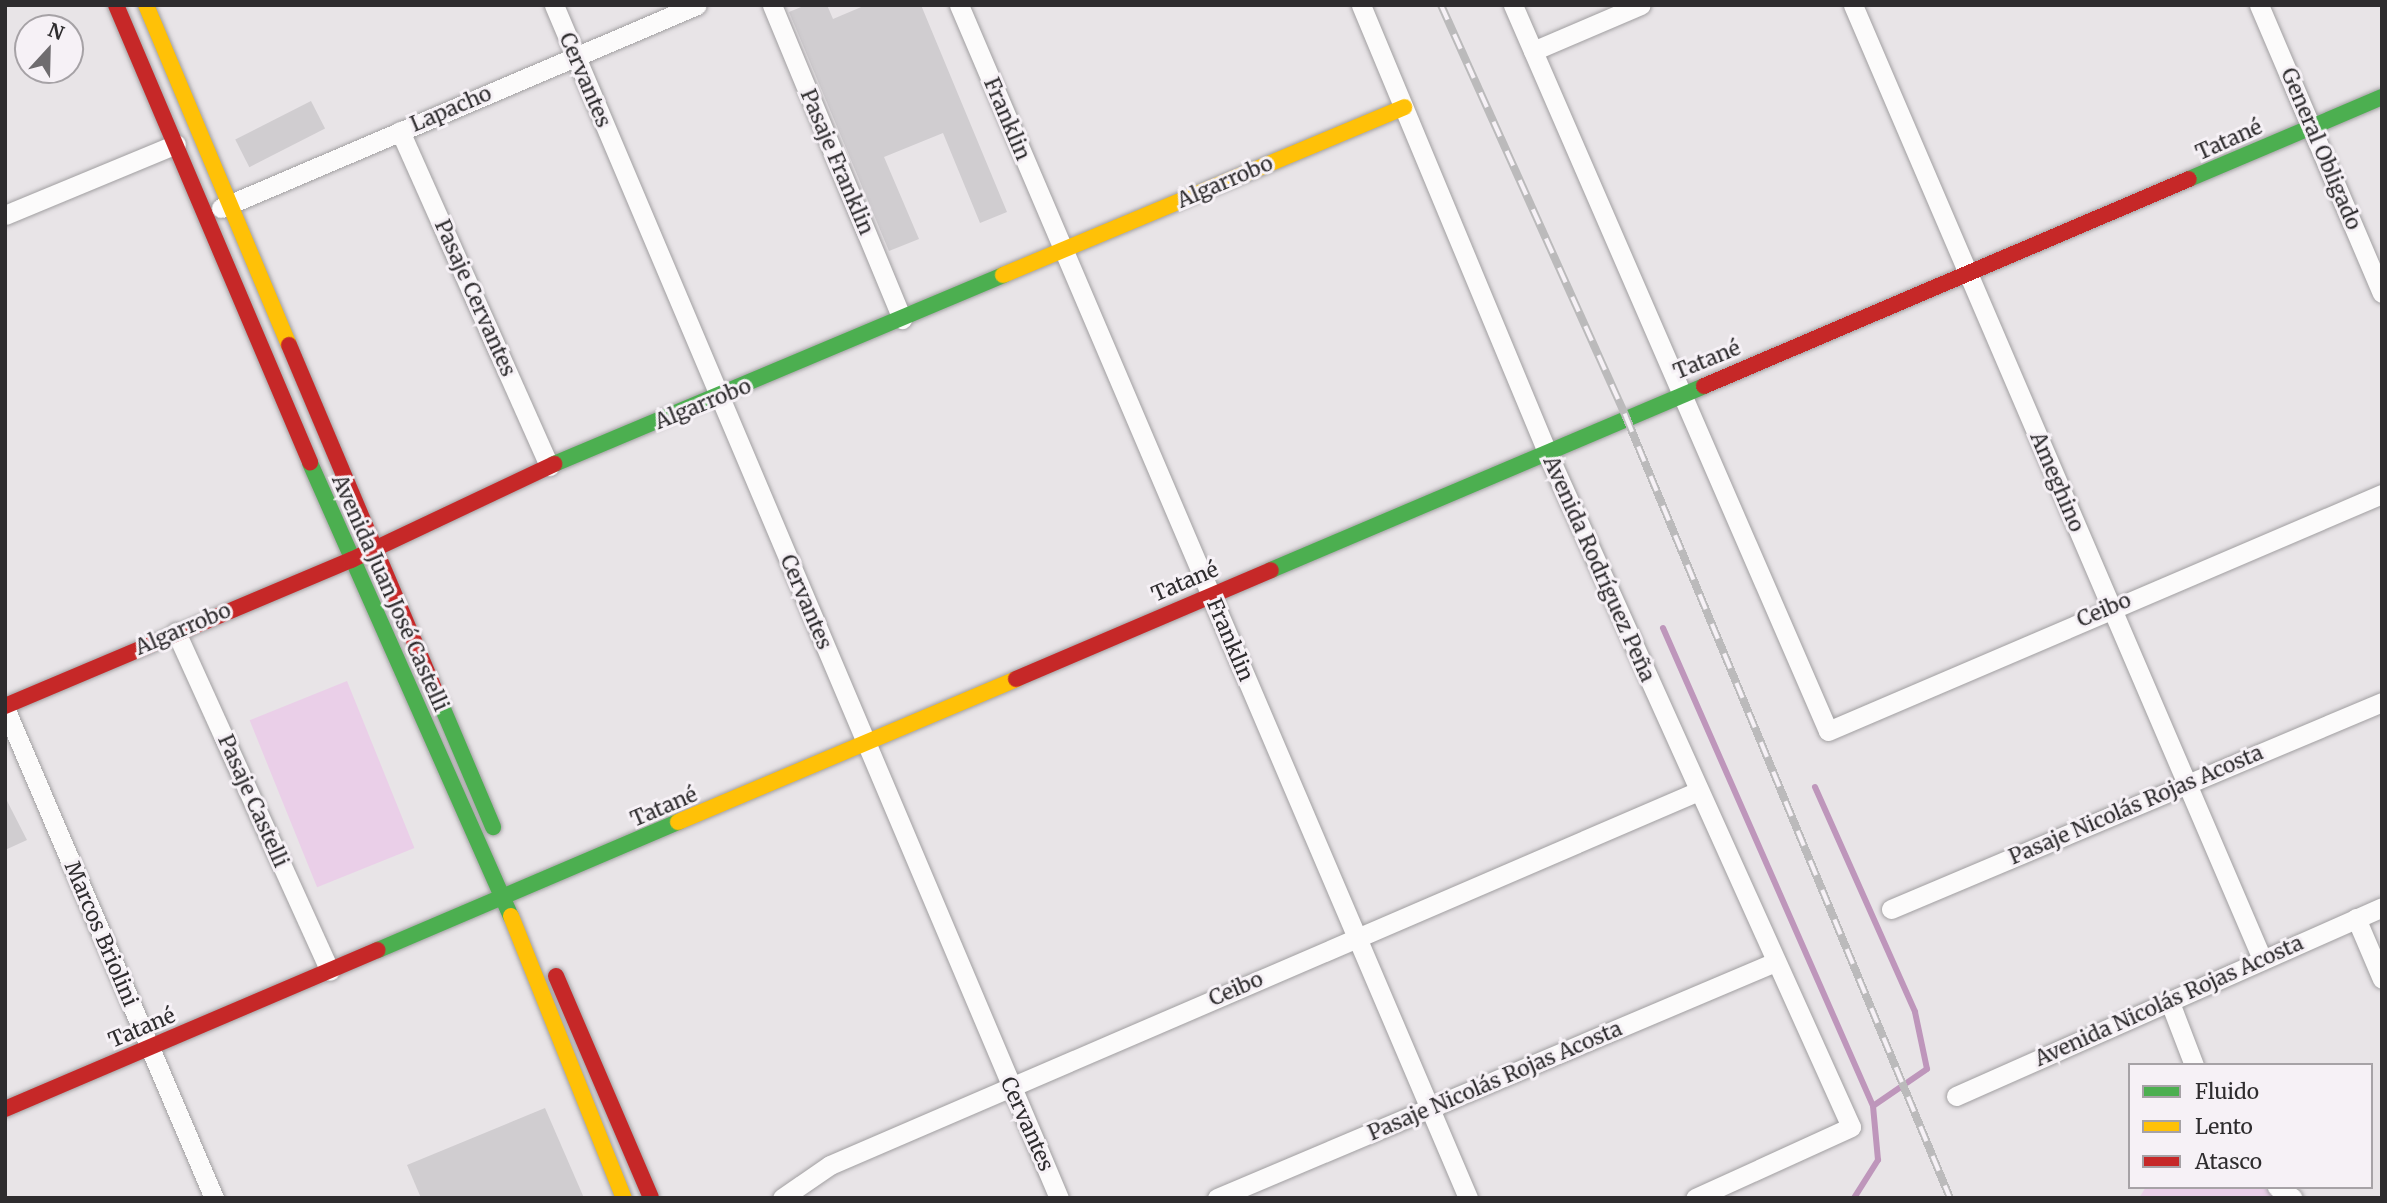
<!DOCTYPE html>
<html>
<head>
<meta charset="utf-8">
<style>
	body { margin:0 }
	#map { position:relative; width:2387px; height:1203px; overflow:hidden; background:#e8e4e7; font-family:Merriweather,serif }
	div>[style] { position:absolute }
	.green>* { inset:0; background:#eacfe8; transform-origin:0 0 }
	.stream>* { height:6px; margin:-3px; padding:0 3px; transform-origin:3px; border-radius:3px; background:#be96bb }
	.building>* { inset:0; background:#d0cdd0; transform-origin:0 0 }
	.roads { filter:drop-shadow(0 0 2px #a19fa1) drop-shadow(0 0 2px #a19fa1) }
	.street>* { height:19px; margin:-9.5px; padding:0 9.5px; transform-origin:9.5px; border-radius:9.5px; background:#fcfbfb }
	.fast>* { height:16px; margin:-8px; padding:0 8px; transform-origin:8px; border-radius:8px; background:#4caf50 }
	.slow>* { height:16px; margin:-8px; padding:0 8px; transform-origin:8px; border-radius:8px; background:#ffc107 }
	.jam>* { height:16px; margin:-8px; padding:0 8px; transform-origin:8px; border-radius:8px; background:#c62828 }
	.rail>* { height:8px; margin-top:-4px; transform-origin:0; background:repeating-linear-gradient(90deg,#f6f1f6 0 16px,#bbbabb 0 32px); box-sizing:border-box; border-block:2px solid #bbbabb }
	span { translate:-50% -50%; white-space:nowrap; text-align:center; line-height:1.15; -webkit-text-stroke:6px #f6f1f6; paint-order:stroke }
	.street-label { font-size:21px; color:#2e2c2e }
	.frame { position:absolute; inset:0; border:7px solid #2e2c2e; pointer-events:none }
	.legend { position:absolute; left:2128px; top:1063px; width:245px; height:126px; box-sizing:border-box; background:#f6f1f6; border:2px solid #a6a2a6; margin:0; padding:9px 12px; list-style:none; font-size:21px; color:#2e2c2e }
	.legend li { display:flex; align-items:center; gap:14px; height:35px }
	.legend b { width:35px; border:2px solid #a6a2a6 }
	.north { position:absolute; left:14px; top:14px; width:70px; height:70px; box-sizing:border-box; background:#f6f1f6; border:2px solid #a6a2a6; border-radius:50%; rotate:22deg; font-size:19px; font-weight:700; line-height:28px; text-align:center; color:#2e2c2e }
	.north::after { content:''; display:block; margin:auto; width:24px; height:32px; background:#6f6c6f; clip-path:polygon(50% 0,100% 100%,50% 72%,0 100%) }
</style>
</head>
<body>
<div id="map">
	<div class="green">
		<div style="left:347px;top:681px;width:180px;height:105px;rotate:68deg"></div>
		<div style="clip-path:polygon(2146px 1187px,2263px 1187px,2278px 1198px,2139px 1198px)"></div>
	</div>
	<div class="stream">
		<div style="left:1663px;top:628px;width:522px;rotate:66.28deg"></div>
		<div style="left:1873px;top:1106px;width:54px;rotate:84.7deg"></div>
		<div style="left:1878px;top:1160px;width:45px;rotate:122.3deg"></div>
		<div style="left:1815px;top:787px;width:246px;rotate:66deg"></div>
		<div style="left:1915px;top:1012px;width:58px;rotate:78.1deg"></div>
		<div style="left:1927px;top:1069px;width:65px;rotate:145.6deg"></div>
	</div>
	<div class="building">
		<div style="clip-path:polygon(806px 5px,827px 5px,833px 19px,866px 5px,921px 5px,1007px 212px,980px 223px,943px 133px,884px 157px,919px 239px,889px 251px,789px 12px)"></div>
		<div style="left:311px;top:101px;width:31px;height:85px;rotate:63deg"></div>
		<div style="clip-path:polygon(5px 797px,27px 840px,5px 850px)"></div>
		<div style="clip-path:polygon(545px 1108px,584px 1198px,421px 1198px,407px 1165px)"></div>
	</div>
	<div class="roads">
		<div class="street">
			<div style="left:554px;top:5px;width:1295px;rotate:67.06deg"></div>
			<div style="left:772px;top:5px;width:340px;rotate:67.5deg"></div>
			<div style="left:959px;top:5px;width:1297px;rotate:66.89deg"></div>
			<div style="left:1361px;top:5px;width:484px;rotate:67.4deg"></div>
			<div style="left:1547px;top:452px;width:740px;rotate:65.75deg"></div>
			<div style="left:1851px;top:1127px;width:171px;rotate:155.5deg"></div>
			<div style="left:1513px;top:5px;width:791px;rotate:66.54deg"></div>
			<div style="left:1828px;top:731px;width:603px;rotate:-23.16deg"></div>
			<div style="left:1853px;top:5px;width:1038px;rotate:66.79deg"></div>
			<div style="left:2259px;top:5px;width:313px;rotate:66.9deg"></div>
			<div style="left:1533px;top:51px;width:117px;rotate:-23.1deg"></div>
			<div style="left:400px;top:131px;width:367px;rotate:66deg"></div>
			<div style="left:221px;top:208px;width:517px;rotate:-23.1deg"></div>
			<div style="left:5px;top:215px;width:185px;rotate:-22.5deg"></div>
			<div style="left:176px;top:632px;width:372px;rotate:65.6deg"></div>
			<div style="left:5px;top:708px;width:533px;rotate:66.9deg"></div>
			<div style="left:1891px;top:909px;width:533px;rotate:-22.86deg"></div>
			<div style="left:2356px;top:918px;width:66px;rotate:66.9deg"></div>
			<div style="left:2169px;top:1000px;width:70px;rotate:69deg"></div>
			<div style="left:1956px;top:1096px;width:466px;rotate:-23.9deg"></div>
			<div style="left:2277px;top:1187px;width:19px;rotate:35deg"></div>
			<div style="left:782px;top:1198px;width:58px;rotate:-34.5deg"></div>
			<div style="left:830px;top:1165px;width:943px;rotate:-23.3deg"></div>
			<div style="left:1217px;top:1198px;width:604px;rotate:-22.91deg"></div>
		</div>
		<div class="fast">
			<div style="left:2189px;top:179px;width:210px;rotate:-23deg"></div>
			<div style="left:310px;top:463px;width:496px;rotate:66.1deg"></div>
			<div style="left:554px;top:464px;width:487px;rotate:-22.8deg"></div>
			<div style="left:1271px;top:570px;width:470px;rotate:-23deg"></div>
			<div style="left:440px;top:702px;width:136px;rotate:67deg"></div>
			<div style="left:378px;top:950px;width:326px;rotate:-23.1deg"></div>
		</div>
		<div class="slow">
			<div style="left:146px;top:5px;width:369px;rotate:67.2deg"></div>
			<div style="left:1003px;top:275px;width:435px;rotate:-22.7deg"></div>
			<div style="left:678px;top:822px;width:367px;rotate:-22.9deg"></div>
			<div style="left:511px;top:916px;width:304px;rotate:68.2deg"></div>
		</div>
		<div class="jam">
			<div style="left:116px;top:5px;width:497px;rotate:67deg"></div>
			<div style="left:289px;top:345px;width:388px;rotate:67.1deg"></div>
			<div style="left:1704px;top:386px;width:527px;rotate:-23.11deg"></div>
			<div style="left:1016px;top:679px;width:277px;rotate:-23.1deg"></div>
			<div style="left:5px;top:706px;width:376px;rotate:-22.9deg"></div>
			<div style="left:351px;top:560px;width:225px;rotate:-25.3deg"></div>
			<div style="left:556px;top:976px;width:241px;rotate:66.8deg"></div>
			<div style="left:5px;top:1109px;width:405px;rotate:-23.1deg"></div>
		</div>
	</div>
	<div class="rail">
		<div style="left:1441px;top:5px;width:452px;rotate:65.8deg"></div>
		<div style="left:1626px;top:417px;width:846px;rotate:67.47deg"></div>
	</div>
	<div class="street-label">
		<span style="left:585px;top:80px;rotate:67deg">Cervantes</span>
		<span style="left:451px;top:109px;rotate:-23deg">Lapacho</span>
		<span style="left:1007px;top:119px;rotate:67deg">Franklin</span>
		<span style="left:2229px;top:140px;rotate:-24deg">Tatané</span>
		<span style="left:2321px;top:149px;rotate:67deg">General Obligado</span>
		<span style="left:837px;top:162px;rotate:67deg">Pasaje Franklin</span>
		<span style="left:1225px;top:182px;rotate:-23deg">Algarrobo</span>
		<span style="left:475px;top:298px;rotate:66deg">Pasaje Cervantes</span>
		<span style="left:1707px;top:360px;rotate:-22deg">Tatané</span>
		<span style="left:703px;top:404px;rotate:-22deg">Algarrobo</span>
		<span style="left:2057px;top:482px;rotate:67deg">Ameghino</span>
		<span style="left:1599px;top:569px;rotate:66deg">Avenida Rodríguez Peña</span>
		<span style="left:1185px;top:582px;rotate:-23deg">Tatané</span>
		<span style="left:390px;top:593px;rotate:66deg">Avenida Juan José Castelli</span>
		<span style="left:806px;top:602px;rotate:67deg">Cervantes</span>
		<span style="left:2104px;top:610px;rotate:-23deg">Ceibo</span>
		<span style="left:183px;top:629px;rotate:-23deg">Algarrobo</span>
		<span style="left:1230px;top:640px;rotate:67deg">Franklin</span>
		<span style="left:253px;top:801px;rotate:66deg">Pasaje Castelli</span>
		<span style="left:2136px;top:805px;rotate:-23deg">Pasaje Nicolás Rojas Acosta</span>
		<span style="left:664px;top:807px;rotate:-23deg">Tatané</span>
		<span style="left:101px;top:934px;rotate:67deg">Marcos Briolini</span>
		<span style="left:1236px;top:989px;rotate:-23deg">Ceibo</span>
		<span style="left:2169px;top:1001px;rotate:-24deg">Avenida Nicolás Rojas Acosta</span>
		<span style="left:142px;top:1028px;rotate:-23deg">Tatané</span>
		<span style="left:1495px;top:1081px;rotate:-23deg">Pasaje Nicolás Rojas Acosta</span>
		<span style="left:1027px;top:1124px;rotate:66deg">Cervantes</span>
	</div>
	<div class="frame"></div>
	<ul class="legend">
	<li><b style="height:9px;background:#4caf50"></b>Fluido</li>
	<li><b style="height:9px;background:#ffc107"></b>Lento</li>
	<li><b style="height:9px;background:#c62828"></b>Atasco</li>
	</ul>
	<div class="north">N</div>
</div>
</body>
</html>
